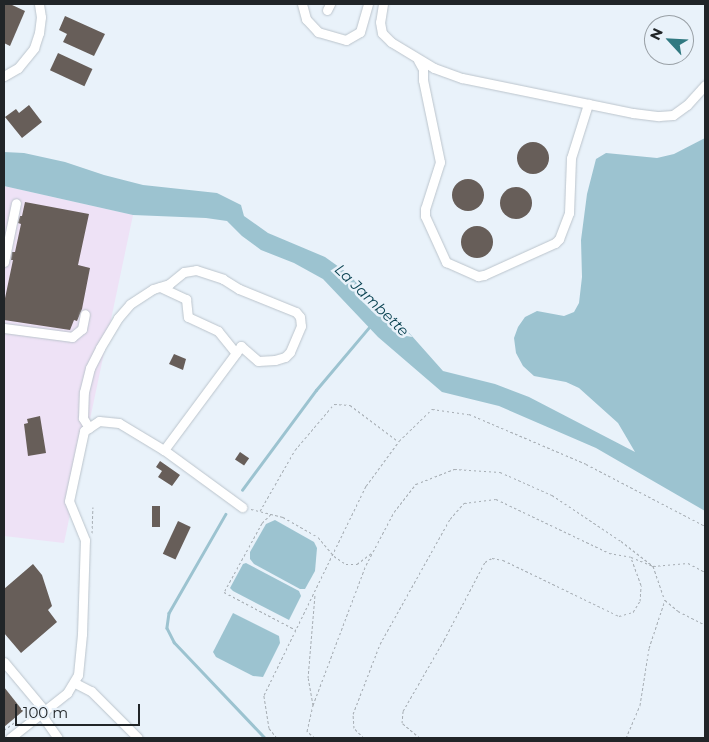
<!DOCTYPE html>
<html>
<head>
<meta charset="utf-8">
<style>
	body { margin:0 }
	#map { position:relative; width:709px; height:742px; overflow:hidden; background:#e9f2fa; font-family:Montserrat,sans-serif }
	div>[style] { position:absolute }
	.commercial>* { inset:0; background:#eee2f6 }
	.water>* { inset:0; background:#9cc3d0 }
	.stream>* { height:2.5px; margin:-1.25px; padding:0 1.25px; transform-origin:1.25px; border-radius:1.25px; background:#9cc3d0 }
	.building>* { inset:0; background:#675e59; transform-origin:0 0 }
	.round { border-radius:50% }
	.path>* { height:1px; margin-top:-0.5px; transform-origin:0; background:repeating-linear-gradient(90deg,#a6adb3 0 2.5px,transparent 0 5px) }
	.roads { filter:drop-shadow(0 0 1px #bbc4cc) drop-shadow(0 0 1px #bbc4cc) }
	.minor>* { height:9px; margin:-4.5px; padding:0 4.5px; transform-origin:4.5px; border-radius:4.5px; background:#fff }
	span { translate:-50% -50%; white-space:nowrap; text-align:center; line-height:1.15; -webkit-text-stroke:5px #e9f2fa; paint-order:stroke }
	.water-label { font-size:15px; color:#0d4554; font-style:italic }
	.frame { position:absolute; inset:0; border:5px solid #212528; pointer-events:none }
	.north { position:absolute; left:644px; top:15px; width:50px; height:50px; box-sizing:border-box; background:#e9f2fa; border:1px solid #99a0a6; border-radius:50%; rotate:295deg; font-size:14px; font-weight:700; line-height:20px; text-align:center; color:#212528 }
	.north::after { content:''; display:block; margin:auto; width:18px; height:22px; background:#317981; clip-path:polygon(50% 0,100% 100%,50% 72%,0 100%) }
	.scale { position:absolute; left:15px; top:704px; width:125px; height:22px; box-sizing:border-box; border:2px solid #212528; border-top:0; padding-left:6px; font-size:15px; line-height:18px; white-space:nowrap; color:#212528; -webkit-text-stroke:4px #e9f2fa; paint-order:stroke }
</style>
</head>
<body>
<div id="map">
	<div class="commercial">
		<div style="clip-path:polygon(4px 186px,133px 215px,64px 543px,4px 536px)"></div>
	</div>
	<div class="water">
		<div style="clip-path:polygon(705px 138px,705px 511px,596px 448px,499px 406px,442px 392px,378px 337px,323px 279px,294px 263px,261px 250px,242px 236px,227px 221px,206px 218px,133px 215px,4px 186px,4px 152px,24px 153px,65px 162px,104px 175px,143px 185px,217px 193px,241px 205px,244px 216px,268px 233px,325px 257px,346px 272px,403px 326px,443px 371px,495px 384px,529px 397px,635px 452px,618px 423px,579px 388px,566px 382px,534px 376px,523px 366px,516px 353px,514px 338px,518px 327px,525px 317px,537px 311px,564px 316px,574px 312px,579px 303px,582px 277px,581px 240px,587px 194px,596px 159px,606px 153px,657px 158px,674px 154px)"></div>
		<div style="clip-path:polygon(275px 520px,314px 542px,317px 548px,315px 571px,305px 589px,300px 589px,254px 564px,250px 559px,250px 552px,266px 524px)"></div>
		<div style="clip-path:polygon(246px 563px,299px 591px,301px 596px,289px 620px,233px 591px,230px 588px,243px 564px)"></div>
		<div style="clip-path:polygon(233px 613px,279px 636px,280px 643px,263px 677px,253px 676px,216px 657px,213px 652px)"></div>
	</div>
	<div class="stream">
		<div style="left:242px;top:490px;width:124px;rotate:-53.5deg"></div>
		<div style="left:316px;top:390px;width:84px;rotate:-49.8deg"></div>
		<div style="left:226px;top:514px;width:114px;rotate:119.9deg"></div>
		<div style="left:169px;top:613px;width:15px;rotate:98deg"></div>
		<div style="left:167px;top:628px;width:16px;rotate:63deg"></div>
		<div style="left:174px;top:642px;width:132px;rotate:46.5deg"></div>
	</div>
	<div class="building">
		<div style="clip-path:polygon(4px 4px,10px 4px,25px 11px,10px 46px,4px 43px)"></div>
		<div style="clip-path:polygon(65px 16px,105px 34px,94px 56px,63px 42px,67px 34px,59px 30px)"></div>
		<div style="left:58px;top:53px;width:38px;height:19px;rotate:25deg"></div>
		<div style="clip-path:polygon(29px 105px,42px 122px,22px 138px,5px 117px,16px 109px,19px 113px)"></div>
		<div class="round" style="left:517px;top:142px;width:32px;height:32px"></div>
		<div class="round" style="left:452px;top:179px;width:32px;height:32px"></div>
		<div class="round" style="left:500px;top:187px;width:32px;height:32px"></div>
		<div style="clip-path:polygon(25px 202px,89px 214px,78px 265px,90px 268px,82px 309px,77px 321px,74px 320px,70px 330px,4px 320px,4px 303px,13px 260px,11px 260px,12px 252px,15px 252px,21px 224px,18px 223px,20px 216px,22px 216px)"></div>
		<div class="round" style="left:461px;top:226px;width:32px;height:32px"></div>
		<div style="clip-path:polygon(174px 354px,186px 359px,183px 370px,169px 364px)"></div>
		<div style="clip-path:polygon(40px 416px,46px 453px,28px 456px,24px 424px,28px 423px,27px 419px)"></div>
		<div style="left:240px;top:452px;width:11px;height:9px;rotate:34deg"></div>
		<div style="clip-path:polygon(160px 461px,180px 475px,172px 486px,158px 477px,162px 471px,156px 467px)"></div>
		<div style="left:152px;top:506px;width:8px;height:21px"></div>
		<div style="left:178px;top:521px;width:14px;height:36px;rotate:25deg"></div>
		<div style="clip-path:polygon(33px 564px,42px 575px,52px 606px,48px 610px,57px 622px,21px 653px,4px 633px,4px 589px)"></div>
		<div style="clip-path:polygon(4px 687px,23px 711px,4px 727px)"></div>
	</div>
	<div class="path">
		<div style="left:251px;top:509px;width:33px;rotate:14deg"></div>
		<div style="left:283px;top:517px;width:40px;rotate:29.7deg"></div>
		<div style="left:318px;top:537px;width:25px;rotate:50deg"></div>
		<div style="left:334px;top:556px;width:14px;rotate:34deg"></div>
		<div style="left:346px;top:564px;width:11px"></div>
		<div style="left:357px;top:564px;width:20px;rotate:-37deg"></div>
		<div style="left:260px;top:511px;width:70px;rotate:-60.2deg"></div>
		<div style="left:295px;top:450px;width:60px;rotate:-49.7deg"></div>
		<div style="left:334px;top:404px;width:16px;rotate:4deg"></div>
		<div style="left:350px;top:405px;width:60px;rotate:36.9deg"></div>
		<div style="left:271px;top:514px;width:13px;rotate:135deg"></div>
		<div style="left:262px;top:523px;width:79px;rotate:118.8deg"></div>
		<div style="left:224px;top:592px;width:81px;rotate:27.8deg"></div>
		<div style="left:92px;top:533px;width:26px;rotate:-88deg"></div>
		<div style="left:313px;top:705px;width:150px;rotate:-69.3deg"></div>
		<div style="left:366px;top:565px;width:60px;rotate:-62.2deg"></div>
		<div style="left:394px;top:512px;width:36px;rotate:-52deg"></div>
		<div style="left:416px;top:484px;width:41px;rotate:-21.5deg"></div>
		<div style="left:454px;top:469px;width:46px;rotate:3.7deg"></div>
		<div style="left:500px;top:472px;width:57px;rotate:23.9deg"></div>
		<div style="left:552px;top:495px;width:83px;rotate:33.7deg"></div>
		<div style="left:621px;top:541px;width:41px;rotate:38deg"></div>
		<div style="left:653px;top:566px;width:35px;rotate:-5deg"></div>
		<div style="left:688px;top:563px;width:19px;rotate:28deg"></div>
		<div style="left:4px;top:730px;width:14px;rotate:-36deg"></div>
		<div style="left:277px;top:738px;width:13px;rotate:-129deg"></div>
		<div style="left:269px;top:728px;width:33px;rotate:-99deg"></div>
		<div style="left:264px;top:695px;width:233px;rotate:-64deg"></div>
		<div style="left:366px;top:486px;width:56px;rotate:-53.7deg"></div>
		<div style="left:399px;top:441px;width:46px;rotate:-44.1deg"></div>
		<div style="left:432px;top:409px;width:37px;rotate:8deg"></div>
		<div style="left:469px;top:414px;width:127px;rotate:23.1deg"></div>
		<div style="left:586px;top:464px;width:134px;rotate:27.5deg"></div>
		<div style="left:315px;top:738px;width:11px;rotate:-139deg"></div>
		<div style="left:307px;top:731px;width:27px;rotate:-77deg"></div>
		<div style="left:313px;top:705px;width:27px;rotate:-100deg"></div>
		<div style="left:308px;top:678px;width:84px;rotate:-85.2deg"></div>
		<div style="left:364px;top:738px;width:14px;rotate:-135deg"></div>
		<div style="left:354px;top:728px;width:14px;rotate:-94deg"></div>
		<div style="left:353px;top:714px;width:75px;rotate:-68.9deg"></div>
		<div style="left:380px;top:644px;width:143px;rotate:-60.8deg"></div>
		<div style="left:450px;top:519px;width:21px;rotate:-49deg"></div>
		<div style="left:464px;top:503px;width:32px;rotate:-7deg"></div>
		<div style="left:496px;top:499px;width:125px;rotate:25.5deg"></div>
		<div style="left:609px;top:553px;width:22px;rotate:10deg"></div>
		<div style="left:631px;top:557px;width:24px;rotate:22deg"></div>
		<div style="left:653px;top:566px;width:36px;rotate:71deg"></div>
		<div style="left:665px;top:600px;width:17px;rotate:40deg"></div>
		<div style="left:678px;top:611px;width:30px;rotate:27deg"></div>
		<div style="left:420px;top:738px;width:23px;rotate:-140deg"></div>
		<div style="left:402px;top:723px;width:12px;rotate:-85deg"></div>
		<div style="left:403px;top:711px;width:82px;rotate:-60deg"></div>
		<div style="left:444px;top:640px;width:88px;rotate:-62.3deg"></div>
		<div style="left:485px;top:562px;width:8px;rotate:-30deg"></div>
		<div style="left:492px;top:558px;width:11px;rotate:10deg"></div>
		<div style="left:503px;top:560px;width:129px;rotate:25.8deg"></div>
		<div style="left:619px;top:616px;width:15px;rotate:-16deg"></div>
		<div style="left:633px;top:612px;width:13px;rotate:-58deg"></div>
		<div style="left:640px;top:601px;width:16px;rotate:-86deg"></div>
		<div style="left:641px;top:585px;width:29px;rotate:-110deg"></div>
		<div style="left:626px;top:738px;width:36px;rotate:-67deg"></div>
		<div style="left:640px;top:705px;width:58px;rotate:-81deg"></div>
		<div style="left:649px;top:648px;width:51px;rotate:-71.6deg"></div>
	</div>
	<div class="roads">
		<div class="minor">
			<div style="left:302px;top:4px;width:16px;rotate:75deg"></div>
			<div style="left:306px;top:19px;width:18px;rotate:47deg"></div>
			<div style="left:318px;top:32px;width:29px;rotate:16deg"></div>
			<div style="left:346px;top:40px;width:16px;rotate:-30deg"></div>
			<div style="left:360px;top:32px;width:29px;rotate:-74deg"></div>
			<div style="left:383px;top:4px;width:18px;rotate:99deg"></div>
			<div style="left:380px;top:22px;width:11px;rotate:80deg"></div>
			<div style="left:382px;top:33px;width:13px;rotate:45deg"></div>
			<div style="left:391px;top:42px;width:50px;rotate:31.2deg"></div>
			<div style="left:434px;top:68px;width:30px;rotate:20deg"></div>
			<div style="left:462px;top:78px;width:175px;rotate:11.6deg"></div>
			<div style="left:633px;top:113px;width:26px;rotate:7deg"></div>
			<div style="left:659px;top:116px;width:14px;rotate:-4deg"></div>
			<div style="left:673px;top:115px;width:17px;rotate:-36deg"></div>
			<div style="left:687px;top:105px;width:27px;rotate:-48deg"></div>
			<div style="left:327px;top:10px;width:7px;rotate:-63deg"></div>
			<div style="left:418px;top:60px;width:10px;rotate:61deg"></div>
			<div style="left:423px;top:69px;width:11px;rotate:90deg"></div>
			<div style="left:423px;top:80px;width:84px;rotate:78.3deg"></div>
			<div style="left:440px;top:162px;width:49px;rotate:107.7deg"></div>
			<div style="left:425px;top:209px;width:7px;rotate:90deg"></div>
			<div style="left:425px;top:216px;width:51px;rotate:65.5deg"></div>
			<div style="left:446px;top:262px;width:35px;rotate:24deg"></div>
			<div style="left:478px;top:276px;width:6px;rotate:-9deg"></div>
			<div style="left:484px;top:275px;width:78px;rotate:-24.3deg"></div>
			<div style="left:555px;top:243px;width:6px;rotate:-45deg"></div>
			<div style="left:559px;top:239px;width:28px;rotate:-69deg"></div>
			<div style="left:569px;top:213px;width:55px;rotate:-87.9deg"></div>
			<div style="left:571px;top:158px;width:57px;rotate:-72.5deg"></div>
			<div style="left:4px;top:76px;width:16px;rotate:-30deg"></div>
			<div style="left:18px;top:68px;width:26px;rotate:-51deg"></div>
			<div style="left:34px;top:48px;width:16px;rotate:-72deg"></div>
			<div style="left:39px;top:33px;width:16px;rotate:-83deg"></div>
			<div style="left:41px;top:17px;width:13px;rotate:-99deg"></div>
			<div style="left:4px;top:262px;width:60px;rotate:-78.5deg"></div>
			<div style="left:160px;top:287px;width:29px;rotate:25deg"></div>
			<div style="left:186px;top:299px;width:18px;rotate:84deg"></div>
			<div style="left:188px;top:317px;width:33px;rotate:25deg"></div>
			<div style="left:218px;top:331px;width:28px;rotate:51deg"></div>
			<div style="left:236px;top:353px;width:121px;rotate:126.6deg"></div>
			<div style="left:4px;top:328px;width:69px;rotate:7.5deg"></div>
			<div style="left:72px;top:337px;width:13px;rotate:-39deg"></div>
			<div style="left:82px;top:329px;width:15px;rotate:-79deg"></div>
			<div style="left:89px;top:428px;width:12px;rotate:-121deg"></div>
			<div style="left:83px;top:418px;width:26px;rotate:-88deg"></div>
			<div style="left:84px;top:392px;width:25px;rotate:-76deg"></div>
			<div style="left:90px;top:368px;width:22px;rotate:-63deg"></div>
			<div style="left:100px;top:348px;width:35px;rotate:-59deg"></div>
			<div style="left:118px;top:318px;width:18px;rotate:-49deg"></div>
			<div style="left:130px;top:304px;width:27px;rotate:-33deg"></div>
			<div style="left:153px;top:289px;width:17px;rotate:-17deg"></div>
			<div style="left:169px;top:284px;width:19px;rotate:-39deg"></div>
			<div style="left:184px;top:272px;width:12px;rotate:-9deg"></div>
			<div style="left:196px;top:270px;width:28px;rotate:18deg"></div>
			<div style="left:223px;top:279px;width:19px;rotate:32deg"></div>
			<div style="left:239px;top:289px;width:61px;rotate:22deg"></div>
			<div style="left:296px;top:312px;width:6px;rotate:51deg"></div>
			<div style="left:300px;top:317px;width:9px;rotate:84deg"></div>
			<div style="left:301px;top:326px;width:28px;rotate:113deg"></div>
			<div style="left:290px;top:352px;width:7px;rotate:135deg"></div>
			<div style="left:285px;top:357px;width:10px;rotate:163deg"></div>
			<div style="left:275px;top:360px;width:17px;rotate:177deg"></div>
			<div style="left:258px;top:361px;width:23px;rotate:-139deg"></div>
			<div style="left:241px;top:346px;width:9px;rotate:126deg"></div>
			<div style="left:4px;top:662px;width:64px;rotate:50.1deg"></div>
			<div style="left:75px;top:683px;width:18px;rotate:27deg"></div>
			<div style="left:91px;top:691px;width:66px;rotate:45deg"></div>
			<div style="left:41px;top:714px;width:29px;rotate:55deg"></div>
			<div style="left:10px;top:738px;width:73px;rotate:-38.3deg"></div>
			<div style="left:67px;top:693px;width:21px;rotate:-59deg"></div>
			<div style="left:78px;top:675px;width:41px;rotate:-84.4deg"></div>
			<div style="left:82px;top:634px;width:94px;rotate:-88.2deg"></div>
			<div style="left:85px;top:540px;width:42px;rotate:-112.3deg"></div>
			<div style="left:69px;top:501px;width:72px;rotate:-77.9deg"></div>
			<div style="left:84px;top:431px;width:18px;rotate:-34deg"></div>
			<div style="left:99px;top:421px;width:20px;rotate:6deg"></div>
			<div style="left:119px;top:423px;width:52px;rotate:31deg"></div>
			<div style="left:164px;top:450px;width:97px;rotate:36.2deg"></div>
		</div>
	</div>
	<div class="water-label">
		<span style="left:372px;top:300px;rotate:44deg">La Jambette</span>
	</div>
	<div class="frame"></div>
	<div class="north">N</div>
	<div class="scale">100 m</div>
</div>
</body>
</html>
